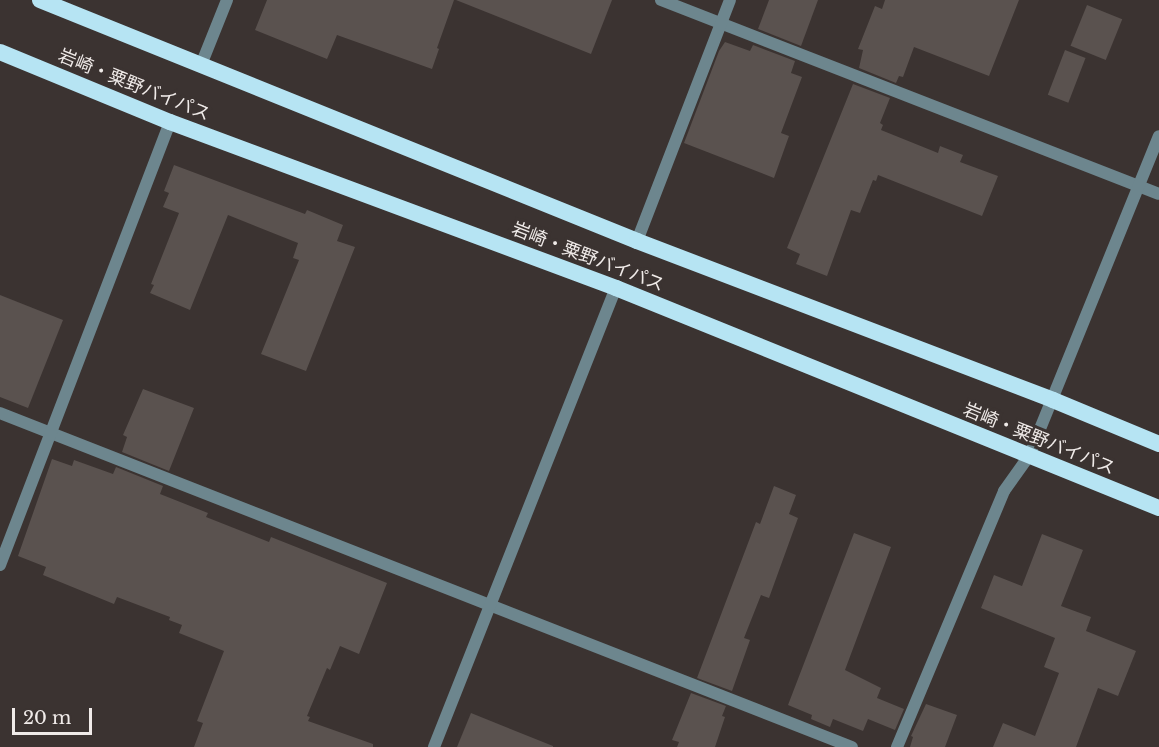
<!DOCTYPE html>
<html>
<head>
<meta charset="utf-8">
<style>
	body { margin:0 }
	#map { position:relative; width:1159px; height:747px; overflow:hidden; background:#3b3331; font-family:"Libre Baskerville","Noto Sans JP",serif }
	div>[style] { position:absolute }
	.building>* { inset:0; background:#5a524f; transform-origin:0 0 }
	.minor>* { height:12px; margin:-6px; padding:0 6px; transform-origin:6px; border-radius:6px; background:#6d868e }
	.tertiary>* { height:12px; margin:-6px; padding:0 6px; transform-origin:6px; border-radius:6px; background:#6d868e }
	.trunk>* { height:16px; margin:-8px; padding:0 8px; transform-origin:8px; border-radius:8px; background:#b6e4f3 }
	span { translate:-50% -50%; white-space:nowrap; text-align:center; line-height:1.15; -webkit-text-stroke:6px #3b3331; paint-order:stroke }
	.street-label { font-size:18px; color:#f0ebe9 }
	.scale { position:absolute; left:12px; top:708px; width:80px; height:27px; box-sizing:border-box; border:3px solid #f0ebe9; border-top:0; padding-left:8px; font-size:18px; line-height:21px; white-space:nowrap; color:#f0ebe9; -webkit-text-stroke:4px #3b3331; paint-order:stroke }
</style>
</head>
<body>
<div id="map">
	<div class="building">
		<div style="clip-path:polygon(267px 0,454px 0,437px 48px,439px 49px,432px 69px,337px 35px,327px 59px,255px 30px)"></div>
		<div style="clip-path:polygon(456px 0,612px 0,591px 54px)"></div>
		<div style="clip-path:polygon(769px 0,818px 0,801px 46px,758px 29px)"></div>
		<div style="clip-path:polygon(885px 0,1019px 0,989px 76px,914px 47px,903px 77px,899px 76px,896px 83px,859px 68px,863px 50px,858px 49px,875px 6px,882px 9px)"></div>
		<div style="left:1087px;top:5px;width:38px;height:44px;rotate:22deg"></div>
		<div style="clip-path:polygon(725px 42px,750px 51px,753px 45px,795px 61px,791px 73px,802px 77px,781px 133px,789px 136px,774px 178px,684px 143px,719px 51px)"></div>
		<div style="left:1065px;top:50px;width:22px;height:48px;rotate:21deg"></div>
		<div style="clip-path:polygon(853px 84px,890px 98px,880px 123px,883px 125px,881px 130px,938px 153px,940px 146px,963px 155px,960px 162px,998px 176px,982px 216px,878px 175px,876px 181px,873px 180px,860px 213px,851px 210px,827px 276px,796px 264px,800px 254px,787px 248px)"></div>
		<div style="clip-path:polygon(174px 165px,305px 214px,307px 210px,343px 225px,337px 241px,355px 247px,306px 371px,261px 354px,299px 260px,293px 258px,298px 243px,228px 215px,190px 310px,150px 293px,154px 285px,151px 284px,179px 213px,163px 207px,169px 193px,164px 191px)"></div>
		<div style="clip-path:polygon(0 295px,63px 320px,28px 408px,0 397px)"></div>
		<div style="clip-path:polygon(143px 389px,194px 408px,169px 471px,122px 452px,127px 437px,123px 435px)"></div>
		<div style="clip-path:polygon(52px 459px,72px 466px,74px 460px,113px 474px,116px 467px,163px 486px,160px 494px,208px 513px,206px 517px,269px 542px,271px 537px,387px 583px,359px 654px,340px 646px,330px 670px,327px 668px,307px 716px,310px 717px,308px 721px,373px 744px,373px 747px,194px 747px,203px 723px,197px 721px,224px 651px,179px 633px,182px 625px,169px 620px,170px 617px,117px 597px,114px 604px,43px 575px,46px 567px,18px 556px)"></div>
		<div style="clip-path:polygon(774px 486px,796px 495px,789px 514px,798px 518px,769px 598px,761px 595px,744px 638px,750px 640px,732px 691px,697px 678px,756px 522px,760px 524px)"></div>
		<div style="clip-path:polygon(854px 533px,891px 547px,845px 670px,881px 688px,877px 698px,904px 709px,895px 730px,868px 719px,863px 731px,833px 719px,830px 727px,811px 719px,812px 715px,788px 705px)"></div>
		<div style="clip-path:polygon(1042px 534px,1083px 550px,1061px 606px,1091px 617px,1086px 631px,1136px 651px,1118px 696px,1098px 688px,1076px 747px,993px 747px,1003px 723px,1035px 736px,1059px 673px,1044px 667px,1055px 638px,981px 608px,994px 575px,1022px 586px)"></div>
		<div style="clip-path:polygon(691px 693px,726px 706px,722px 716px,725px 717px,715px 747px,677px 747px,679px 742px,672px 740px)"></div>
		<div style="clip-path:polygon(926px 704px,957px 715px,945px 747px,910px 747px,913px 737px,911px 736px)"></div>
		<div style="clip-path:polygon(471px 713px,553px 746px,553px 747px,457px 747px)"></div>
	</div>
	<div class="minor">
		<div style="left:661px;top:0;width:534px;rotate:21.28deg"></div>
		<div style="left:201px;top:65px;width:70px;rotate:-68.2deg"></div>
		<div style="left:637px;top:241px;width:258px;rotate:-68.9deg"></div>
		<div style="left:0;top:413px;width:915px;rotate:21.41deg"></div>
		<div style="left:0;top:565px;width:474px;rotate:-69deg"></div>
		<div style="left:434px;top:747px;width:494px;rotate:-68.4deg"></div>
		<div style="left:897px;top:747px;width:277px;rotate:-67.3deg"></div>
		<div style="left:1004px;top:491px;width:43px;rotate:-54.5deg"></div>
	</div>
	<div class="tertiary">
		<div style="left:1029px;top:456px;width:345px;rotate:-67.9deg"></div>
	</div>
	<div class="trunk">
		<div style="left:40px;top:0;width:644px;rotate:21.98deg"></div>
		<div style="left:637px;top:241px;width:445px;rotate:20.9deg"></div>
		<div style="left:1053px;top:400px;width:115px;rotate:22.5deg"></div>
		<div style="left:0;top:52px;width:184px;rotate:22.4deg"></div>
		<div style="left:170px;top:122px;width:476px;rotate:20.4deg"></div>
		<div style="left:616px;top:288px;width:586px;rotate:22.06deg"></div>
	</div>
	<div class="street-label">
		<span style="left:134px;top:85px;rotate:22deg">岩崎・粟野バイパス</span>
		<span style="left:588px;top:257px;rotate:21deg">岩崎・粟野バイパス</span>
		<span style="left:1039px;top:439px;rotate:22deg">岩崎・粟野バイパス</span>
	</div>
	<div class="scale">20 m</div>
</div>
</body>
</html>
